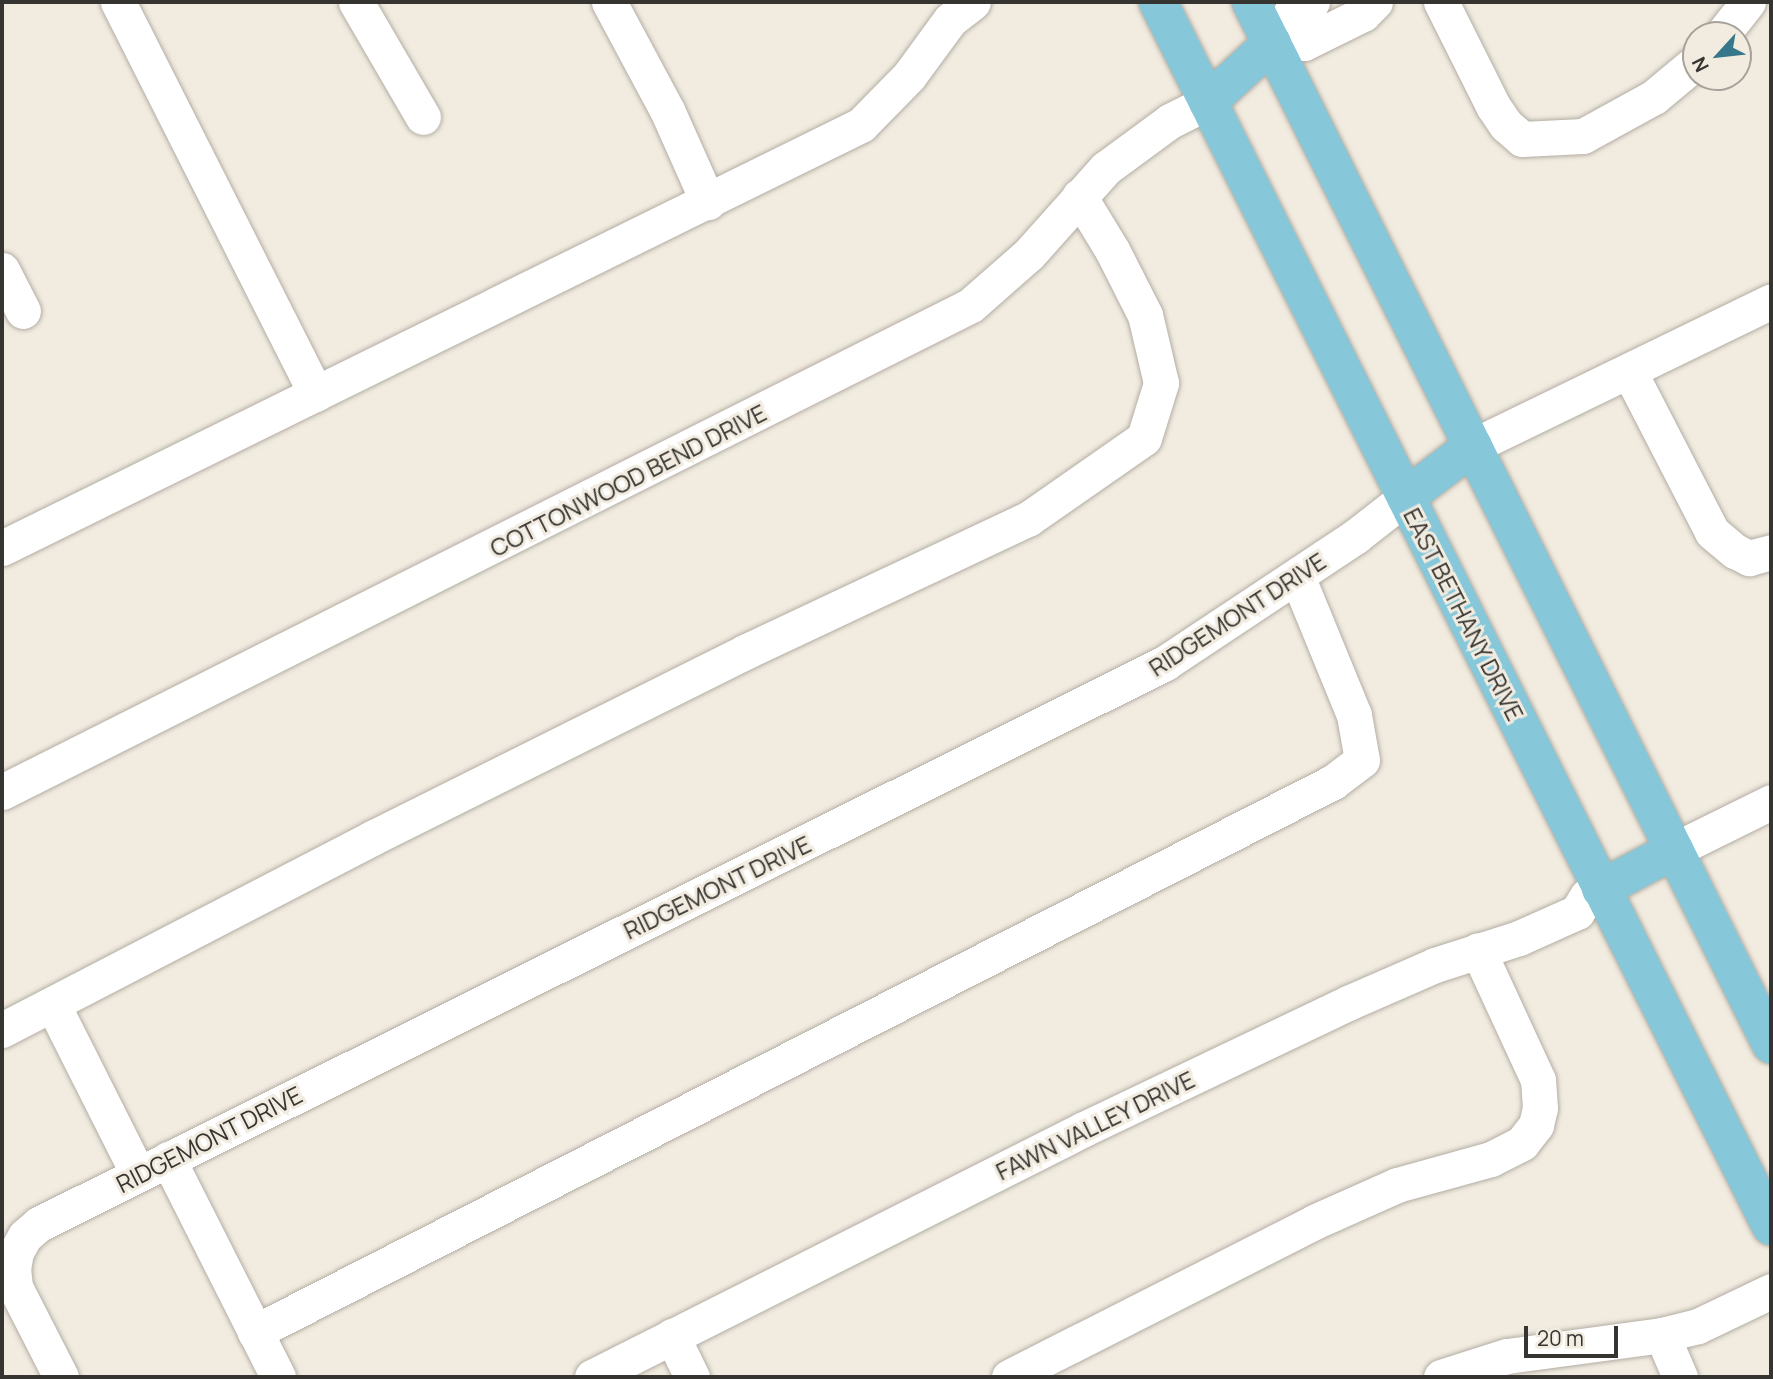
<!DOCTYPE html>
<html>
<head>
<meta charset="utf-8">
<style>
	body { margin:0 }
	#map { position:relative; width:1773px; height:1379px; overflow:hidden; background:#f1ebe0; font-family:Manrope,sans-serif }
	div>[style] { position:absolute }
	.roads { filter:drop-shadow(0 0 2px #b3ada3) drop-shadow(0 0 2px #b3ada3) }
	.minor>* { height:35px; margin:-17.5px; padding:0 17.5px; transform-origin:17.5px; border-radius:17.5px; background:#fff }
	.major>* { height:38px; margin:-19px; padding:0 19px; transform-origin:19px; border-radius:19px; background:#86c8da }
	span { translate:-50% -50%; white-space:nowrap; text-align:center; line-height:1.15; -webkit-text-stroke:6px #f1ebe0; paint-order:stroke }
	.street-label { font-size:24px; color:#363430 }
	.frame { position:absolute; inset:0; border:4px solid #363430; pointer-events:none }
	.north { position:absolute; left:1682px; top:21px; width:70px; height:70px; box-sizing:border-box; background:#f1ebe0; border:2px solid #a6a29a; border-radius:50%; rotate:243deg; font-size:19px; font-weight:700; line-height:28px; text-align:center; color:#363430 }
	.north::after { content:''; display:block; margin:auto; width:24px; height:32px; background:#37778b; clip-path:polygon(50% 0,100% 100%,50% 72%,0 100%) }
	.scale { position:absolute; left:1524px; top:1326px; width:94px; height:32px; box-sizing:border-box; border:4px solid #363430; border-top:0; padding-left:9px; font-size:21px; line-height:24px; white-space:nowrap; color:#363430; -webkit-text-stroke:5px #f1ebe0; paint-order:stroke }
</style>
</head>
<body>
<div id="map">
	<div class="roads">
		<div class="minor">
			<div style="left:118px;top:2px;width:439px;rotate:63.2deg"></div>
			<div style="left:356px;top:2px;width:133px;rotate:59.8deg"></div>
			<div style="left:609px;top:2px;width:123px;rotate:61.8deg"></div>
			<div style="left:667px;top:110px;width:101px;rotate:66deg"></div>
			<div style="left:1312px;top:2px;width:25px;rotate:151deg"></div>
			<div style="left:1290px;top:14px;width:34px;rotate:122deg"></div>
			<div style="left:1272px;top:43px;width:32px"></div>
			<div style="left:1304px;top:43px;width:66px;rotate:-26.2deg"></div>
			<div style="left:1363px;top:14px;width:17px;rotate:-45deg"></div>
			<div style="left:1441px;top:2px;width:116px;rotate:63.4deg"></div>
			<div style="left:1493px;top:106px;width:23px;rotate:56deg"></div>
			<div style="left:1506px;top:125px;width:21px;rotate:41deg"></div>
			<div style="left:1522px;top:139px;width:61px;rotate:-2.8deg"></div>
			<div style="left:1583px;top:136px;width:81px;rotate:-28.8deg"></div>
			<div style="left:1654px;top:97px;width:55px;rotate:-39.8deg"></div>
			<div style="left:1722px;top:35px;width:42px;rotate:-51.8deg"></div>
			<div style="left:2px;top:270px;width:46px;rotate:62.9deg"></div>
			<div style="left:1629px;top:371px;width:181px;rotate:62.7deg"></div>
			<div style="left:1712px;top:532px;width:30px;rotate:40deg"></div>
			<div style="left:1735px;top:551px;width:16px;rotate:27deg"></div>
			<div style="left:1749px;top:558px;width:23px;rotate:-15deg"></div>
			<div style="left:1473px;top:446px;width:331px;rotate:-25.9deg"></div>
			<div style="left:2px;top:548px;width:958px;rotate:-26.22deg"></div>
			<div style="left:861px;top:125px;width:69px;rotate:-45.6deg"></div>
			<div style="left:909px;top:76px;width:69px;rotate:-53.8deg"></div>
			<div style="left:950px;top:20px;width:29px;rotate:-38deg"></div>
			<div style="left:2px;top:792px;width:1084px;rotate:-26.68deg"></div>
			<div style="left:971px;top:305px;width:77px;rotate:-41.3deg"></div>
			<div style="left:1029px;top:254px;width:115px;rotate:-48.2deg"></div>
			<div style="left:1106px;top:168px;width:79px;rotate:-36.3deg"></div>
			<div style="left:1170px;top:121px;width:42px;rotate:-26.6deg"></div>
			<div style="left:1674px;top:850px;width:108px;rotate:-26.3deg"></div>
			<div style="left:53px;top:1005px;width:189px;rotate:63.3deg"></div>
			<div style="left:2px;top:1030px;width:417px;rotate:-27.4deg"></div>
			<div style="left:372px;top:838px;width:417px;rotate:-26.5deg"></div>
			<div style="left:745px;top:652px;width:313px;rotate:-25.2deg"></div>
			<div style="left:1028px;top:519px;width:141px;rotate:-34.9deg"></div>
			<div style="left:1144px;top:438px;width:58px;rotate:-72.8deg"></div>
			<div style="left:1161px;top:383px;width:70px;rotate:-103.2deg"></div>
			<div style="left:1145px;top:315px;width:73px;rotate:-116.9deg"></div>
			<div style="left:1112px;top:250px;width:63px;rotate:-121.4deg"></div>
			<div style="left:168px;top:1159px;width:244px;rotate:63.2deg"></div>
			<div style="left:255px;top:1332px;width:1210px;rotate:-27.03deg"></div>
			<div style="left:1333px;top:782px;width:36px;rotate:-37deg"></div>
			<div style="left:1362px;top:760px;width:46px;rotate:-100.1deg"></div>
			<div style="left:1354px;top:715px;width:150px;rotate:-112.3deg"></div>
			<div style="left:1662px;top:1335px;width:46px;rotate:66.8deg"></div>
			<div style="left:672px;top:1336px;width:46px;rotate:64deg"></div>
			<div style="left:61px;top:1377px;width:101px;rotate:-117.1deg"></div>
			<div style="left:15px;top:1287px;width:18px;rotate:-96deg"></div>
			<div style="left:13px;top:1269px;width:17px;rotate:-80deg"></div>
			<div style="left:16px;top:1252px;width:18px;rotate:-61deg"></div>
			<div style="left:25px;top:1236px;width:18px;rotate:-41deg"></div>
			<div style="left:39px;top:1224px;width:1258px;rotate:-26.48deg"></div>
			<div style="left:1165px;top:663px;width:229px;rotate:-33.6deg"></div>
			<div style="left:1356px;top:536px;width:63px;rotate:-38deg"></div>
			<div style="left:592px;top:1377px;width:551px;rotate:-26.75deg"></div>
			<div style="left:1084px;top:1129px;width:293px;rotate:-25.5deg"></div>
			<div style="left:1348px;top:1003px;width:95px;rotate:-23.6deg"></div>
			<div style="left:1435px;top:965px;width:88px;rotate:-17.8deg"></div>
			<div style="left:1519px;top:938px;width:64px;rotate:-24.1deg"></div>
			<div style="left:1577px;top:912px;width:19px;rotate:-58deg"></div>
			<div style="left:1587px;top:896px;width:16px;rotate:-27deg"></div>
			<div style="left:1009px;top:1377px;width:342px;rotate:-26.9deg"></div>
			<div style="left:1314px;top:1222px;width:91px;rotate:-24deg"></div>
			<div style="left:1397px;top:1185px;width:98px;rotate:-15.5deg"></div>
			<div style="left:1491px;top:1159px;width:35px;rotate:-27deg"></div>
			<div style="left:1522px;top:1143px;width:23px;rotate:-52deg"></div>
			<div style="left:1536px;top:1125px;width:17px;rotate:-77deg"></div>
			<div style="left:1540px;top:1108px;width:28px;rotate:-94deg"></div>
			<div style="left:1538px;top:1080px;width:143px;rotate:-114.8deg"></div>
			<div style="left:1441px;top:1377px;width:69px;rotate:-17.7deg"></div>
			<div style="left:1507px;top:1356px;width:156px;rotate:-7.7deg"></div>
			<div style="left:1662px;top:1335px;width:37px;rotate:-14deg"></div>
			<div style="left:1698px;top:1326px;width:81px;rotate:-25.6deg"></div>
		</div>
		<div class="major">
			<div style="left:1158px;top:2px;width:1369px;rotate:63.4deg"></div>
			<div style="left:1251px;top:2px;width:1165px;rotate:63.48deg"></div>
			<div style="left:1208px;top:102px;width:87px;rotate:-42.7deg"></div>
			<div style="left:1406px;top:497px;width:84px;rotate:-37.3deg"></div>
			<div style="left:1601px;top:889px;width:83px;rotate:-28.1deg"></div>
		</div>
	</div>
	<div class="street-label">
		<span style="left:628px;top:480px;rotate:-27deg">COTTONWOOD BEND DRIVE</span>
		<span style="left:1237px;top:614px;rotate:-33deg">RIDGEMONT DRIVE</span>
		<span style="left:1464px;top:614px;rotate:63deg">EAST BETHANY DRIVE</span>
		<span style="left:717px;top:887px;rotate:-26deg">RIDGEMONT DRIVE</span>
		<span style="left:1095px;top:1125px;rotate:-26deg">FAWN VALLEY DRIVE</span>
		<span style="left:209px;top:1139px;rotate:-27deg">RIDGEMONT DRIVE</span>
	</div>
	<div class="frame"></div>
	<div class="north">N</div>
	<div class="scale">20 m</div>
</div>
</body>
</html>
